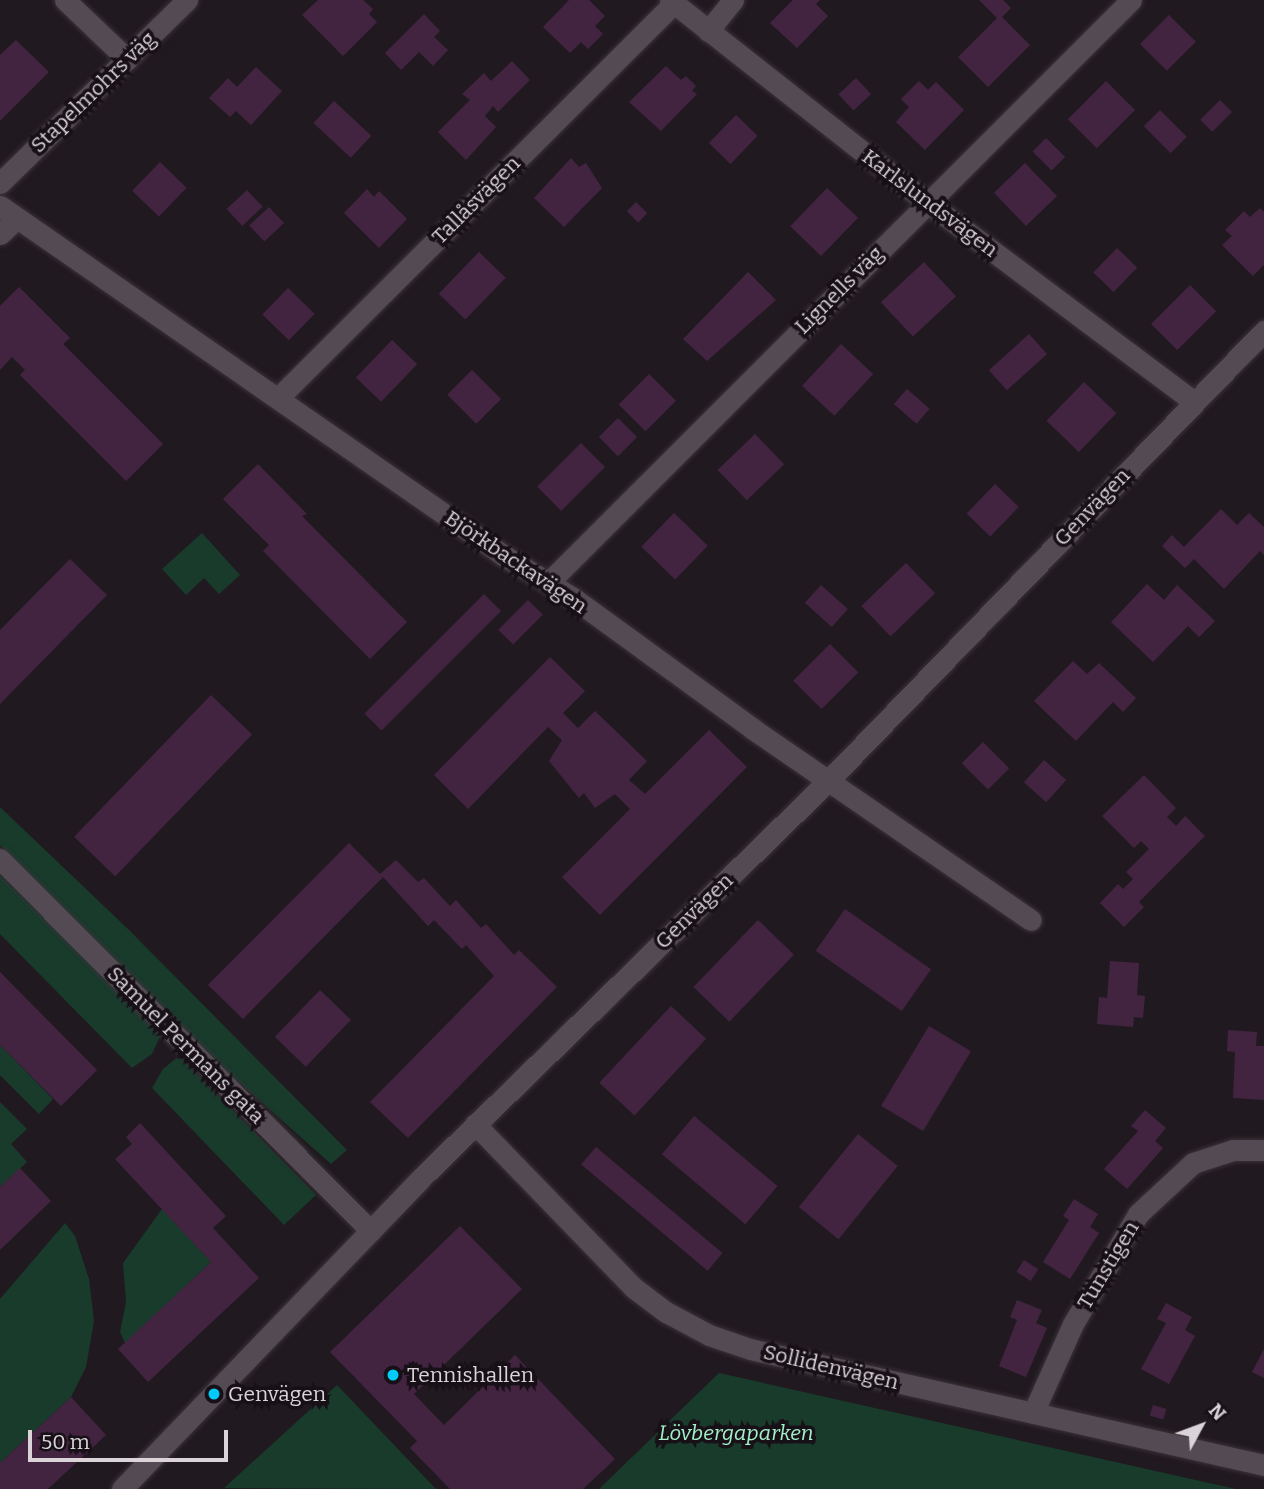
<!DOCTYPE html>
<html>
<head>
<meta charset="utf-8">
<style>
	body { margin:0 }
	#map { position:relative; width:1264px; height:1489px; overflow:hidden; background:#211920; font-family:Bitter,serif }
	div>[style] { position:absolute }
	.green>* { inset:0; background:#183b2b }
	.building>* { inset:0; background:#422441; transform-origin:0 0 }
	.roads { filter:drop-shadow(0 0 2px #383338) drop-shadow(0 0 2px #383338) }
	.minor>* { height:21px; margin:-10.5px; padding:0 10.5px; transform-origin:10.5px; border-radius:10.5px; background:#534a53 }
	.dots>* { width:19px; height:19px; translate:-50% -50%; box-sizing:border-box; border:4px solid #171017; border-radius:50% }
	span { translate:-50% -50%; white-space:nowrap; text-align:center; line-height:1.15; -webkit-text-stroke:7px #171017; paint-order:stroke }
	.street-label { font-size:21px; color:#dad4d9 }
	.poi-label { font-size:21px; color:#dad4d9 }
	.left { translate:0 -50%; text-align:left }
	.park-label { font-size:21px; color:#a3f0c9; font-style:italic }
	.north { position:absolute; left:1166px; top:1391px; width:70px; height:70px; -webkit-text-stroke:5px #171017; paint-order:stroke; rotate:49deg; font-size:19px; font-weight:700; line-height:28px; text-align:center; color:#dad4d9 }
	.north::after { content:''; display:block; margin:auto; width:24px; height:32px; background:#dad4d9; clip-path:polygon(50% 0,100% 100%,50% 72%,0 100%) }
	.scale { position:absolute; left:28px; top:1430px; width:200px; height:32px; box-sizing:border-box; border:4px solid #dad4d9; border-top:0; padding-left:9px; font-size:21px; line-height:24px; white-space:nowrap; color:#dad4d9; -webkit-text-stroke:5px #171017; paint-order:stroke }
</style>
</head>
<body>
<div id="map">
	<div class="green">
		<div style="clip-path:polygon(202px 533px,240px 575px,219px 594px,204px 578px,186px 595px,162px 569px)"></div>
		<div style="clip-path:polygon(0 807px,128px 929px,347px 1150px,331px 1164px,231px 1075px,0 845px)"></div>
		<div style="clip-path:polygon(0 875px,161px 1034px,152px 1054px,132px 1068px,0 934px)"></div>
		<div style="clip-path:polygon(0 1045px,53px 1099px,39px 1114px,0 1075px)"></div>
		<div style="clip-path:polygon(179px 1056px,316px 1195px,284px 1225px,152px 1088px,163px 1069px)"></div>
		<div style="clip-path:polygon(0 1102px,27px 1129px,11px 1144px,27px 1162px,0 1187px)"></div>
		<div style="clip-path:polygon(162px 1209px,211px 1262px,125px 1343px,120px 1332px,126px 1302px,123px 1263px)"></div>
		<div style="clip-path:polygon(65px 1223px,75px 1236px,89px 1279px,94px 1321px,86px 1367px,71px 1397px,0 1463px,0 1299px)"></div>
		<div style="clip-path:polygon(719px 1373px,1236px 1489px,599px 1489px)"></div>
		<div style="clip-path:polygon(337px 1385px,436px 1489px,224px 1488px)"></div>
	</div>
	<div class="building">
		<div style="clip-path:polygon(318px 0,363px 0,373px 9px,369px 14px,377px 22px,343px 56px,302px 15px)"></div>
		<div style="clip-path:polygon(569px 0,589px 0,605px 16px,595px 26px,603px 34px,588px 49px,581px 42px,570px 53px,543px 27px)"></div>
		<div style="clip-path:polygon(793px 0,820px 0,816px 4px,828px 16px,797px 48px,770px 23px)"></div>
		<div style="clip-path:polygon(979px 0,1003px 0,1011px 8px,1002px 17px,1030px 45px,988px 87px,958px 57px,997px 18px)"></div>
		<div style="clip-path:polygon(424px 14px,440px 31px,434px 37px,448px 50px,433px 66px,419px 52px,401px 70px,385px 53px)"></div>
		<div style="left:1169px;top:15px;width:38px;height:41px;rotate:45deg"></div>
		<div style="clip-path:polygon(16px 40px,49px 72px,0 121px,0 55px)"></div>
		<div style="clip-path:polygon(512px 61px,530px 80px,498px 112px,493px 106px,485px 116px,496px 127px,466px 160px,438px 132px,470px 100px,462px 94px,484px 73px,491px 81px)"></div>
		<div style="clip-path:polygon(666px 66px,681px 80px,686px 76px,696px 86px,692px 91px,697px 94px,661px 131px,629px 102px)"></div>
		<div style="clip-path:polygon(256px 67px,282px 91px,251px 125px,236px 111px,230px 117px,209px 98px,228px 78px,237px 87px)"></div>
		<div style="left:856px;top:78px;width:22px;height:24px;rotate:47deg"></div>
		<div style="clip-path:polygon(919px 81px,928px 90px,936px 82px,964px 110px,925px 150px,896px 122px,909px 107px,901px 99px)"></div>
		<div style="left:1106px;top:81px;width:41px;height:54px;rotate:45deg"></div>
		<div style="left:1220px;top:100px;width:17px;height:28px;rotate:45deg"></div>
		<div style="left:334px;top:101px;width:51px;height:30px;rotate:43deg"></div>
		<div style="left:1160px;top:110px;width:38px;height:23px;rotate:45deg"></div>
		<div style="left:736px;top:115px;width:30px;height:39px;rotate:44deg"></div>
		<div style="left:1046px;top:138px;width:27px;height:19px;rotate:45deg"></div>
		<div style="clip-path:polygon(571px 158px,579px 167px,586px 163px,602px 188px,564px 227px,534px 198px)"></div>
		<div style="left:160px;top:162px;width:37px;height:40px;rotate:44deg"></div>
		<div style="left:1025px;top:163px;width:46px;height:43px;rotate:46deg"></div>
		<div style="left:827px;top:188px;width:43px;height:53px;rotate:44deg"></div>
		<div style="clip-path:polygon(367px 189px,374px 197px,379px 191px,407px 219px,379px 248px,344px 213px)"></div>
		<div style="left:247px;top:190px;width:23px;height:28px;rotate:47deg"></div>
		<div style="left:636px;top:202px;width:16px;height:13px;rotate:45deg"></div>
		<div style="left:269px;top:207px;width:22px;height:27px;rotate:47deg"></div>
		<div style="clip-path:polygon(1260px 208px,1264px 212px,1264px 265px,1253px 276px,1222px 245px,1232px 236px,1225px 230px,1244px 211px,1250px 217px)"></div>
		<div style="left:1117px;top:248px;width:28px;height:34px;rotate:44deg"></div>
		<div style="left:479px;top:252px;width:37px;height:58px;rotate:44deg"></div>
		<div style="left:924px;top:262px;width:47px;height:59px;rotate:47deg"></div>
		<div style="clip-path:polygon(748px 272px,776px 300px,707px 361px,683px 339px)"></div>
		<div style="left:1190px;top:285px;width:37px;height:55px;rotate:45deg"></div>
		<div style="clip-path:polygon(19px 287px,70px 338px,63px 344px,163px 444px,126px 481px,20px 375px,25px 370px,12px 357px,0 370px,0 306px)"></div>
		<div style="left:288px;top:288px;width:37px;height:37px;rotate:44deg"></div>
		<div style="left:1029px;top:334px;width:27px;height:54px;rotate:48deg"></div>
		<div style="left:392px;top:340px;width:35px;height:52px;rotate:44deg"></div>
		<div style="left:841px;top:344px;width:44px;height:57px;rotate:43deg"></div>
		<div style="left:472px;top:370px;width:41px;height:35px;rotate:45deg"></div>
		<div style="left:649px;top:374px;width:38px;height:43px;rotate:45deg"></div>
		<div style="left:1084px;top:382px;width:45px;height:54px;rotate:44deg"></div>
		<div style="left:907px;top:389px;width:30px;height:20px;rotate:41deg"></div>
		<div style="left:618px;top:418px;width:27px;height:27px;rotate:45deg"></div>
		<div style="left:755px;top:434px;width:42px;height:52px;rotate:46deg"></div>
		<div style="left:581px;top:443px;width:34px;height:62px;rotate:45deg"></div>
		<div style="clip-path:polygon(258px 464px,307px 514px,302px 516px,407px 622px,370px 659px,263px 551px,269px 545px,223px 499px)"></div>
		<div style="left:995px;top:484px;width:33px;height:41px;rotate:44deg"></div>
		<div style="clip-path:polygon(1221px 509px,1237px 525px,1249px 513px,1264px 527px,1264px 555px,1260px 551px,1224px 589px,1194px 559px,1185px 568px,1162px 546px,1172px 535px,1184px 547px)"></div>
		<div style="left:674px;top:513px;width:47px;height:47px;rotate:44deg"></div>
		<div style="clip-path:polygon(70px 559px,107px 595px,0 704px,0 630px)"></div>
		<div style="left:906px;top:563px;width:42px;height:62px;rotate:46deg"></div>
		<div style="clip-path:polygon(1147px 584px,1164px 600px,1177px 585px,1215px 621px,1199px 637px,1188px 626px,1153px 662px,1111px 622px)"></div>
		<div style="left:821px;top:585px;width:36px;height:24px;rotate:42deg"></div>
		<div style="left:484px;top:594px;width:24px;height:169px;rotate:45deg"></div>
		<div style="left:528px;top:600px;width:21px;height:42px;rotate:45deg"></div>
		<div style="left:830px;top:644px;width:40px;height:52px;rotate:45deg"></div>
		<div style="clip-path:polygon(550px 657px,585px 691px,563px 713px,578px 728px,595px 711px,647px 761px,629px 780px,645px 794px,709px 730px,747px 767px,600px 915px,562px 877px,630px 809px,615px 794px,595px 808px,584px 793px,579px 798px,549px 761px,562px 740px,548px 727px,468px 809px,434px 775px)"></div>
		<div style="clip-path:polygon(1073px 661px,1087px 674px,1099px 663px,1136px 698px,1123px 712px,1113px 702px,1076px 741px,1034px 701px)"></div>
		<div style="left:211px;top:695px;width:57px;height:197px;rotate:44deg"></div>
		<div style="left:983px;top:742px;width:37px;height:30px;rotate:45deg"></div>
		<div style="left:1044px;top:760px;width:30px;height:30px;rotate:42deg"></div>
		<div style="clip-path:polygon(1144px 775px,1176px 808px,1167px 817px,1176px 826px,1185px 816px,1205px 836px,1139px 902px,1144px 907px,1124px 927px,1100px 903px,1118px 884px,1123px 889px,1133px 879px,1126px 872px,1149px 849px,1141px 841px,1134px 848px,1102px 816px)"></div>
		<div style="clip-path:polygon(349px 843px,380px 874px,396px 860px,418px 882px,424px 878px,450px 906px,456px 900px,481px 928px,486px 924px,514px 955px,519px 950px,557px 987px,408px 1138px,370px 1102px,494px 976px,466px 945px,462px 949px,434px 920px,428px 926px,383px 877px,243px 1019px,208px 985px)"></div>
		<div style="left:845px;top:909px;width:105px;height:51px;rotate:35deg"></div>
		<div style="left:758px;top:920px;width:50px;height:93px;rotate:44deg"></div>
		<div style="clip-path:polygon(1110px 961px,1139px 963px,1137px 995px,1145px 996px,1143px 1018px,1134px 1017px,1133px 1027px,1097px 1024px,1099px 997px,1107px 998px)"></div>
		<div style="clip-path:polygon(0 972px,97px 1070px,61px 1106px,0 1045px)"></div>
		<div style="left:320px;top:990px;width:43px;height:65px;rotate:44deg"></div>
		<div style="left:671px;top:1006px;width:48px;height:105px;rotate:43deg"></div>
		<div style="left:929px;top:1026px;width:49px;height:93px;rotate:31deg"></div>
		<div style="clip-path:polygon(1228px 1030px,1257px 1032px,1256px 1046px,1264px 1046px,1264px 1100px,1233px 1098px,1235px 1052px,1227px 1051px)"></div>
		<div style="clip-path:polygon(1145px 1110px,1166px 1128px,1155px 1141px,1163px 1148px,1127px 1189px,1104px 1169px,1138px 1131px,1131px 1126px)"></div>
		<div style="left:694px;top:1116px;width:109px;height:50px;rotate:40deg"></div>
		<div style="clip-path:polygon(140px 1123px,226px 1216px,213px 1228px,259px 1278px,148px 1382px,118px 1349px,211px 1262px,115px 1159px,132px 1144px,126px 1137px)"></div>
		<div style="left:858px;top:1134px;width:51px;height:94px;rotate:39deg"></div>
		<div style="left:596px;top:1147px;width:165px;height:23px;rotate:40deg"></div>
		<div style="clip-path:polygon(20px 1168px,51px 1201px,0 1250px,0 1187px)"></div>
		<div style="clip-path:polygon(1074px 1199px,1098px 1214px,1090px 1227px,1099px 1233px,1070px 1279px,1043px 1262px,1069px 1220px,1063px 1216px)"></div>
		<div style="clip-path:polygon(460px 1226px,522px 1289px,414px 1394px,444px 1425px,515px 1355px,615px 1459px,583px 1489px,450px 1489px,410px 1448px,417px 1441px,330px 1352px)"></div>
		<div style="left:1024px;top:1260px;width:17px;height:14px;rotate:33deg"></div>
		<div style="clip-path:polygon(1017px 1300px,1042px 1310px,1036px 1323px,1047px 1328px,1026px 1377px,999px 1366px,1017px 1320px,1010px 1317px)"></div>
		<div style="clip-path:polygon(1166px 1303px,1192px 1317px,1185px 1330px,1195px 1336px,1169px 1384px,1141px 1369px,1166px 1323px,1157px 1319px)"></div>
		<div style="clip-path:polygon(1264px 1349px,1264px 1378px,1252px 1372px)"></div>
		<div style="clip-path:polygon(71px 1397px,106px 1435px,48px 1489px,0 1489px,0 1463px)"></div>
		<div style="left:1153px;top:1405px;width:14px;height:11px;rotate:17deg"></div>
	</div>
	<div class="roads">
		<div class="minor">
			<div style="left:65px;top:0;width:86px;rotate:43.6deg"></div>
			<div style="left:670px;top:0;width:327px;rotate:38.2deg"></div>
			<div style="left:927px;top:202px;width:334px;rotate:36.8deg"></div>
			<div style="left:708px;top:31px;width:40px;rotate:-51deg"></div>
			<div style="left:0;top:183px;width:262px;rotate:-44.4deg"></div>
			<div style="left:0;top:206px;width:612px;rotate:34.75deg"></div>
			<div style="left:503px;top:555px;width:82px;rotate:31.6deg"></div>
			<div style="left:573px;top:598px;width:223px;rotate:36deg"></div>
			<div style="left:753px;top:729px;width:337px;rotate:34.5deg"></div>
			<div style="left:0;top:234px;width:23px;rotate:-43deg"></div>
			<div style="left:278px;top:398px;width:559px;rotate:-44.93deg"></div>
			<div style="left:549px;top:582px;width:823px;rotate:-45deg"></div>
			<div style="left:0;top:859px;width:525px;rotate:45.08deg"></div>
			<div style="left:475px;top:1124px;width:228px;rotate:45.9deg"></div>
			<div style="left:634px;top:1288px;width:40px;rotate:37deg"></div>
			<div style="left:666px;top:1312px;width:49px;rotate:28.1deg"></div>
			<div style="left:709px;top:1335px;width:43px;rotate:18.9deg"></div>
			<div style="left:750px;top:1349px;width:527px;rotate:12.72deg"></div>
			<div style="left:1033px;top:1413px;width:98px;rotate:-65.8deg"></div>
			<div style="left:1073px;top:1324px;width:128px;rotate:-59.4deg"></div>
			<div style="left:1138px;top:1214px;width:75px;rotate:-42.8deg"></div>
			<div style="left:1193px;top:1163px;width:42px;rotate:-18deg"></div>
			<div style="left:1233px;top:1150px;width:31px"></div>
			<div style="left:122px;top:1489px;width:430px;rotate:-46.1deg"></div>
			<div style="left:420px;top:1179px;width:570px;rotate:-44.29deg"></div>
			<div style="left:828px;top:781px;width:627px;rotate:-45.91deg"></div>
		</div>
	</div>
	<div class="dots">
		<div style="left:393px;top:1375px;background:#02cbf9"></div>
		<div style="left:214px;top:1394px;background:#02cbf9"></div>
	</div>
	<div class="street-label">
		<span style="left:93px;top:92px;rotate:-44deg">Stapelmohrs väg</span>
		<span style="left:476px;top:200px;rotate:-45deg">Tallåsvägen</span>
		<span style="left:930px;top:203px;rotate:37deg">Karlslundsvägen</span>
		<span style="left:839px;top:290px;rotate:-45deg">Lignells väg</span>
		<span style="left:1092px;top:507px;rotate:-46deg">Genvägen</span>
		<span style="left:516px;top:562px;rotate:34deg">Björkbackavägen</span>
		<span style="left:694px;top:911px;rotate:-44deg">Genvägen</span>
		<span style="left:186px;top:1045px;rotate:45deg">Samuel Permans gata</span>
		<span style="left:1108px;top:1265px;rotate:-59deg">Tunstigen</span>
		<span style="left:831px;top:1367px;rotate:13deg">Sollidenvägen</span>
	</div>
	<div class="poi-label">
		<span class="left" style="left:407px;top:1375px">Tennishallen</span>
		<span class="left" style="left:228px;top:1394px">Genvägen</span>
	</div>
	<div class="park-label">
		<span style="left:736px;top:1433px">Lövbergaparken</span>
	</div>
	<div class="north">N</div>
	<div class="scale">50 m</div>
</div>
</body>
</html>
